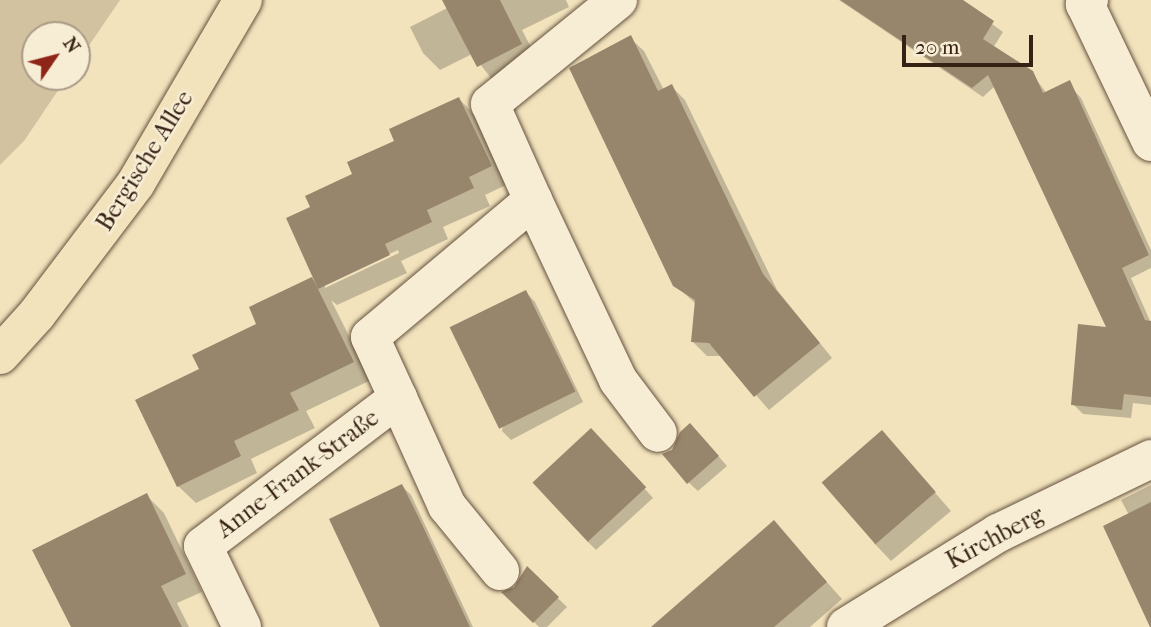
<!DOCTYPE html>
<html>
<head>
<meta charset="utf-8">
<style>
	body { margin:0 }
	#map { position:relative; width:1151px; height:627px; overflow:hidden; background:#f2e3bd; font-family:"IM FELL French Canon",serif }
	div>[style] { position:absolute }
	.green>* { inset:0; background:#d2c2a0 }
	.shadow>* { inset:0; background:#0003 }
	.building>* { inset:0; background:#98866c; transform-origin:0 0 }
	.roads { filter:drop-shadow(0 0 2px #65523e) drop-shadow(0 0 2px #65523e) }
	.minor>* { height:38px; margin:-19px; padding:0 19px; transform-origin:19px; border-radius:19px; background:#f7edd4 }
	.major>* { height:38px; margin:-19px; padding:0 19px; transform-origin:19px; border-radius:19px; background:#f2e3bd }
	span { translate:-50% -50%; white-space:nowrap; text-align:center; line-height:1.15; -webkit-text-stroke:5px #f7edd4; paint-order:stroke }
	.street-label { font-size:24px; color:#362114 }
	.north { position:absolute; left:21px; top:21px; width:70px; height:70px; box-sizing:border-box; background:#f7edd4; border:2px solid #aa9b87; border-radius:50%; rotate:55deg; font-size:19px; font-weight:700; line-height:28px; text-align:center; color:#362114 }
	.north::after { content:''; display:block; margin:auto; width:24px; height:32px; background:#8f2418; clip-path:polygon(50% 0,100% 100%,50% 72%,0 100%) }
	.scale { position:absolute; left:902px; top:35px; width:131px; height:32px; box-sizing:border-box; border:4px solid #362114; border-top:0; padding-left:9px; font-size:21px; line-height:24px; white-space:nowrap; color:#362114; -webkit-text-stroke:5px #f7edd4; paint-order:stroke }
</style>
</head>
<body>
<div id="map">
	<div class="green">
		<div style="clip-path:polygon(0 0,120px 0,77px 63px,77px 35px,35px 35px,35px 77px,67px 77px,24px 141px,0 165px)"></div>
	</div>
	<div class="shadow">
		<div style="clip-path:polygon(463px 0,566px 0,569px 7px,522px 30px,538px 61px,495px 83px,472px 54px,440px 70px,423px 53px,410px 27px)"></div>
		<div style="clip-path:polygon(839px 0,959px 0,1003px 32px,993px 48px,1031px 72px,1047px 94px,1072px 88px,1081px 98px,1151px 250px,1151px 268px,1131px 278px,1151px 323px,1151px 405px,1133px 403px,1131px 418px,1083px 414px,1073px 404px,1108px 329px,995px 86px,983px 97px)"></div>
		<div style="clip-path:polygon(630px 38px,644px 51px,664px 90px,671px 86px,685px 100px,777px 290px,832px 358px,769px 410px,722px 356px,707px 356px,693px 342px,696px 304px,675px 285px)"></div>
		<div style="clip-path:polygon(evenodd,459px 99px,476px 116px,508px 184px,485px 195px,490px 206px,443px 227px,448px 239px,401px 261px,407px 273px,337px 305px,331px 300px,371px 380px,306px 411px,315px 428px,251px 459px,257px 473px,196px 503px,178px 486px,258px 325px,312px 279px,318px 285px,313px 208px,459px 99px,398px 250px,399px 253px,325px 288px,325px 284px,398px 250px)"></div>
		<div style="clip-path:polygon(526px 292px,535px 302px,583px 402px,511px 440px,502px 431px)"></div>
		<div style="clip-path:polygon(882px 432px,951px 511px,891px 561px,874px 543px)"></div>
		<div style="clip-path:polygon(699px 434px,727px 466px,698px 491px,688px 482px)"></div>
		<div style="clip-path:polygon(600px 439px,653px 498px,596px 550px,587px 541px)"></div>
		<div style="clip-path:polygon(1151px 485px,1151px 622px,1129px 515px,1121px 500px)"></div>
		<div style="clip-path:polygon(402px 486px,411px 495px,473px 627px,382px 627px)"></div>
		<div style="clip-path:polygon(146px 495px,164px 513px,202px 592px,177px 603px,189px 627px,73px 627px)"></div>
		<div style="clip-path:polygon(774px 523px,842px 599px,810px 627px,652px 627px)"></div>
		<div style="clip-path:polygon(528px 569px,567px 607px,547px 627px,539px 627px,505px 593px,515px 589px)"></div>
	</div>
	<div class="building">
		<div style="clip-path:polygon(442px 0,500px 0,522px 44px,477px 67px)"></div>
		<div style="clip-path:polygon(840px 0,963px 0,994px 21px,983px 39px,1033px 71px,1043px 93px,1070px 80px,1149px 255px,1122px 268px,1145px 320px,1151px 321px,1151px 397px,1124px 394px,1122px 410px,1071px 405px,1078px 324px,1106px 327px,988px 75px,972px 88px)"></div>
		<div style="clip-path:polygon(631px 35px,658px 91px,672px 84px,763px 274px,820px 343px,754px 397px,709px 343px,691px 342px,695px 300px,673px 286px,569px 68px)"></div>
		<div style="clip-path:polygon(459px 97px,492px 166px,469px 177px,474px 188px,427px 210px,432px 222px,385px 244px,390px 255px,318px 289px,286px 218px,310px 207px,305px 196px,352px 174px,347px 162px,394px 141px,389px 129px)"></div>
		<div style="clip-path:polygon(312px 277px,354px 362px,290px 393px,299px 410px,234px 441px,241px 456px,177px 487px,135px 400px,199px 369px,192px 355px,256px 324px,249px 307px)"></div>
		<div style="left:526px;top:290px;width:113px;height:85px;rotate:64deg"></div>
		<div style="clip-path:polygon(690px 423px,719px 456px,687px 484px,662px 454px,672px 450px,680px 432px)"></div>
		<div style="left:591px;top:428px;width:81px;height:80px;rotate:47deg"></div>
		<div style="left:882px;top:430px;width:82px;height:80px;rotate:49deg"></div>
		<div style="clip-path:polygon(402px 484px,419px 518px,470px 627px,380px 627px,345px 553px,329px 519px)"></div>
		<div style="clip-path:polygon(147px 493px,186px 574px,161px 586px,182px 627px,71px 627px,32px 550px)"></div>
		<div style="clip-path:polygon(1151px 502px,1151px 627px,1150px 627px,1103px 526px)"></div>
		<div style="clip-path:polygon(774px 520px,827px 582px,774px 627px,651px 627px)"></div>
		<div style="clip-path:polygon(527px 566px,559px 597px,533px 623px,501px 592px,514px 587px)"></div>
	</div>
	<div class="roads">
		<div class="minor">
			<div style="left:1089px;top:0;width:6px;rotate:135deg"></div>
			<div style="left:1085px;top:4px;width:153px;rotate:64.4deg"></div>
			<div style="left:533px;top:200px;width:199px;rotate:64.7deg"></div>
			<div style="left:618px;top:380px;width:66px;rotate:53deg"></div>
			<div style="left:398px;top:398px;width:119px;rotate:65.6deg"></div>
			<div style="left:447px;top:506px;width:84px;rotate:50.8deg"></div>
			<div style="left:242px;top:627px;width:90px;rotate:-115.7deg"></div>
			<div style="left:203px;top:546px;width:245px;rotate:-37.2deg"></div>
			<div style="left:398px;top:398px;width:67px;rotate:-114.7deg"></div>
			<div style="left:370px;top:337px;width:213px;rotate:-40deg"></div>
			<div style="left:533px;top:200px;width:105px;rotate:-114.1deg"></div>
			<div style="left:490px;top:104px;width:165px;rotate:-39.1deg"></div>
			<div style="left:846px;top:627px;width:179px;rotate:-31.7deg"></div>
			<div style="left:998px;top:533px;width:170px;rotate:-25.8deg"></div>
		</div>
		<div class="major">
			<div style="left:0;top:355px;width:55px;rotate:-47.9deg"></div>
			<div style="left:37px;top:314px;width:164px;rotate:-52.9deg"></div>
			<div style="left:136px;top:183px;width:212px;rotate:-59.7deg"></div>
		</div>
	</div>
	<div class="street-label">
		<span style="left:145px;top:161px;rotate:-58deg">Bergische Allee</span>
		<span style="left:298px;top:474px;rotate:-37deg">Anne-Frank-Straße</span>
		<span style="left:995px;top:538px;rotate:-28deg">Kirchberg</span>
	</div>
	<div class="north">N</div>
	<div class="scale">20 m</div>
</div>
</body>
</html>
